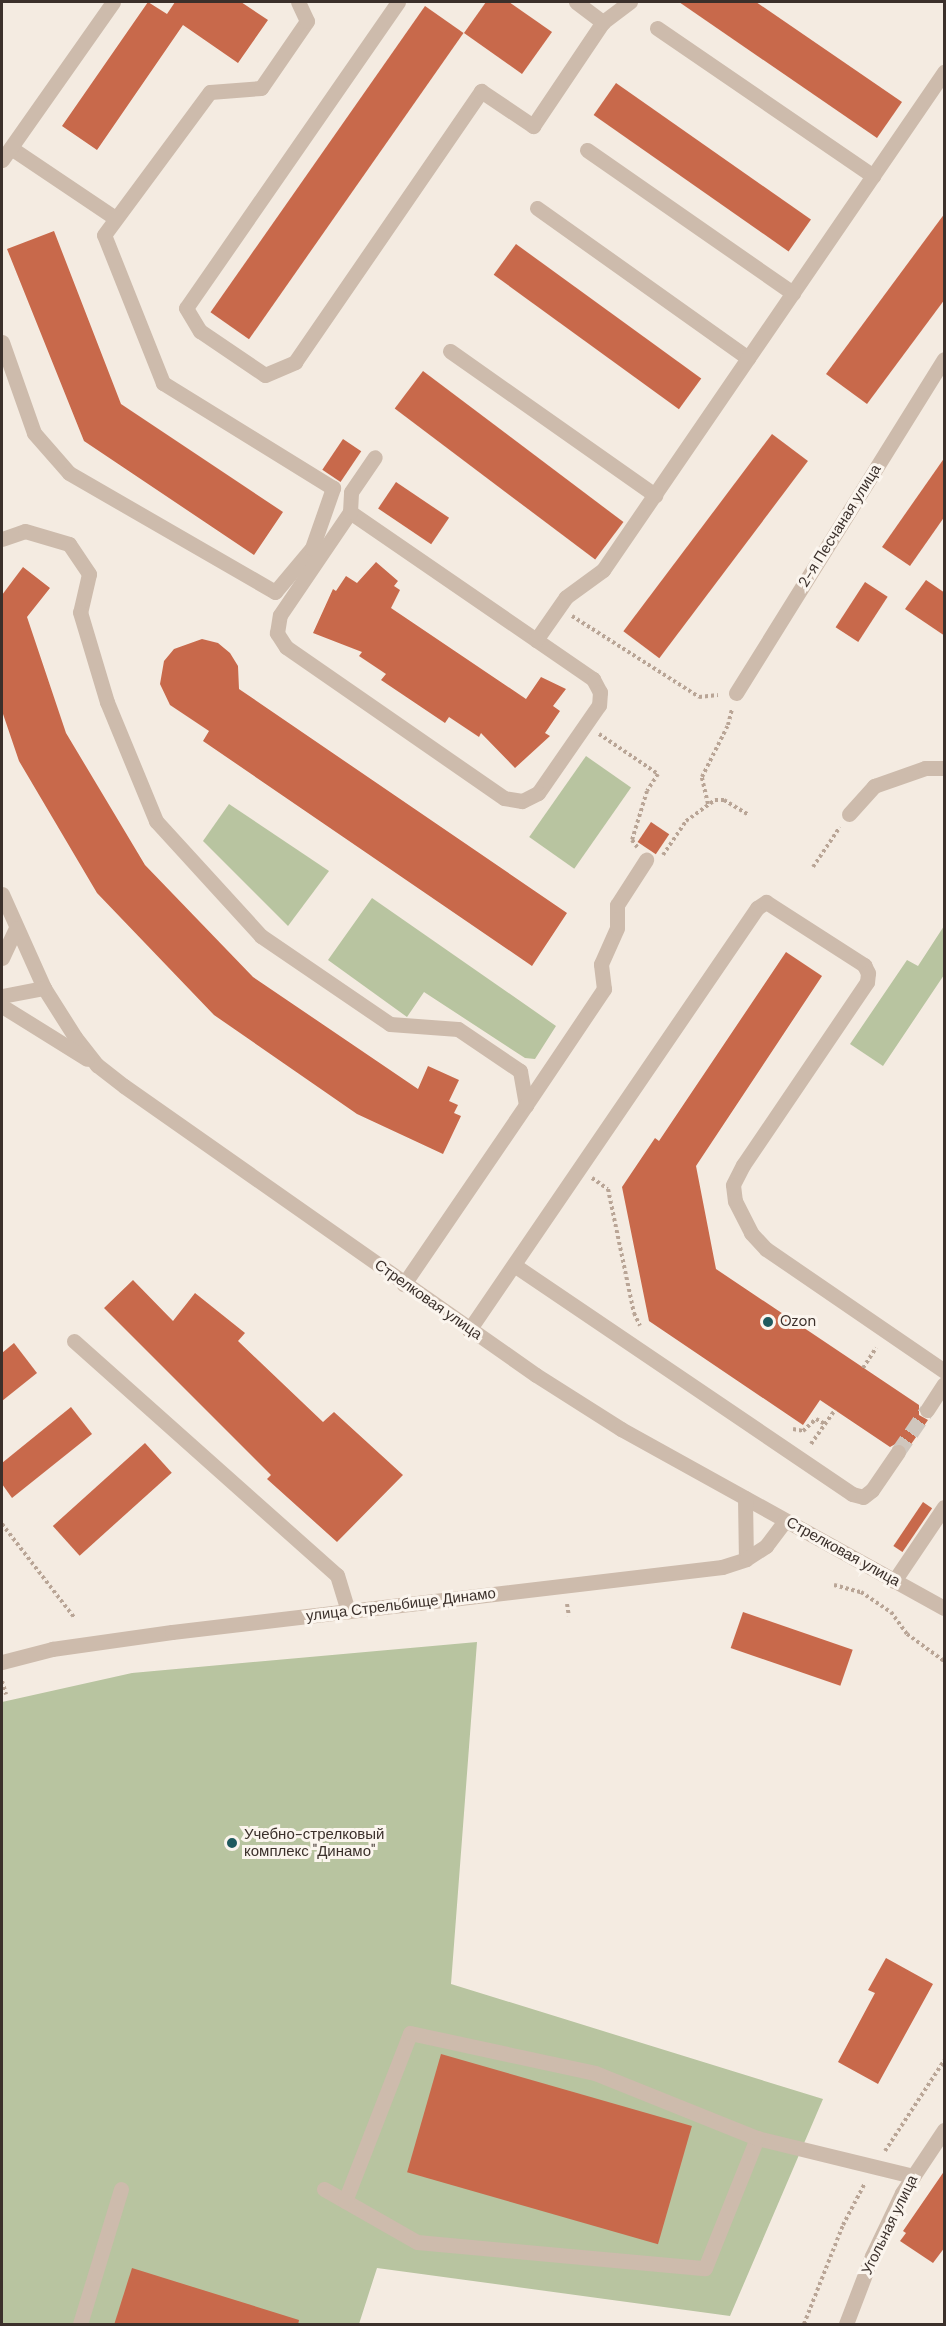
<!DOCTYPE html>
<html>
<head>
<meta charset="utf-8">
<style>
	body { margin:0 }
	#map { position:relative; width:946px; height:2326px; overflow:hidden; background:#f4ebe1; font-family:"DM Sans",sans-serif }
	div>[style] { position:absolute }
	.green>* { inset:0; background:#b8c4a0; transform-origin:0 0 }
	.building>* { inset:0; background:#c8694b; transform-origin:0 0 }
	.minor-tunnel>* { height:15px; margin-top:-7.5px; transform-origin:0; background:repeating-linear-gradient(90deg,#cfc6bd 0 15px,transparent 0 23px) }
	.path>* { height:4px; margin-top:-2px; transform-origin:0; background:repeating-linear-gradient(90deg,#b9a596 0 3px,transparent 0 6px) }
	.minor>* { height:15px; margin:-7.5px; padding:0 7.5px; transform-origin:7.5px; border-radius:7.5px; background:#cdbbac }
	.dots>* { width:16px; height:16px; translate:-50% -50%; box-sizing:border-box; border:3px solid #fbf5ee; border-radius:50% }
	span { translate:-50% -50%; white-space:nowrap; text-align:center; line-height:1.15; -webkit-text-stroke:6px #fbf5ee; paint-order:stroke }
	.street-label { font-size:15px; color:#3b302b }
	.poi-label { font-size:15px; color:#3b302b }
	.left { translate:0 -50%; text-align:left }
	.frame { position:absolute; inset:0; border:3px solid #3b302b; pointer-events:none }
</style>
</head>
<body>
<div id="map">
	<div class="green">
		<div style="left:586px;top:756px;width:55px;height:99px;rotate:35deg"></div>
		<div style="clip-path:polygon(229px 804px,329px 871px,288px 926px,203px 841px)"></div>
		<div style="clip-path:polygon(372px 898px,556px 1026px,535px 1059px,525px 1058px,424px 992px,407px 1017px,328px 960px)"></div>
		<div style="clip-path:polygon(944px 926px,944px 975px,883px 1066px,850px 1044px,907px 960px,918px 966px)"></div>
		<div style="clip-path:polygon(477px 1642px,451px 1984px,823px 2099px,730px 2316px,377px 2268px,359px 2324px,2px 2324px,2px 1702px,132px 1673px)"></div>
	</div>
	<div class="building">
		<div style="clip-path:polygon(148px 2px,167px 14px,175px 2px,241px 2px,268px 20px,238px 63px,183px 25px,97px 150px,62px 126px)"></div>
		<div style="clip-path:polygon(486px 2px,509px 2px,552px 32px,522px 74px,464px 33px)"></div>
		<div style="clip-path:polygon(679px 2px,756px 2px,902px 102px,877px 138px)"></div>
		<div style="left:425px;top:6px;width:47px;height:374px;rotate:35deg"></div>
		<div style="left:616px;top:83px;width:238px;height:39px;rotate:35deg"></div>
		<div style="clip-path:polygon(945px 213px,945px 299px,867px 404px,826px 374px)"></div>
		<div style="clip-path:polygon(54px 231px,121px 404px,283px 512px,254px 555px,84px 441px,7px 249px)"></div>
		<div style="left:516px;top:244px;width:229px;height:38px;rotate:36deg"></div>
		<div style="left:423px;top:371px;width:251px;height:47px;rotate:37deg"></div>
		<div style="left:772px;top:434px;width:45px;height:247px;rotate:37deg"></div>
		<div style="left:343px;top:439px;width:22px;height:37px;rotate:34deg"></div>
		<div style="clip-path:polygon(945px 457px,945px 516px,910px 566px,882px 547px)"></div>
		<div style="left:396px;top:482px;width:64px;height:32px;rotate:34deg"></div>
		<div style="clip-path:polygon(376px 562px,398px 581px,394px 586px,400px 590px,391px 608px,526px 699px,541px 677px,566px 689px,553px 706px,560px 711px,545px 733px,550px 736px,515px 768px,481px 733px,479px 737px,449px 717px,445px 723px,381px 680px,386px 674px,359px 656px,362px 652px,313px 633px,333px 589px,336px 591px,346px 576px,357px 583px)"></div>
		<div style="clip-path:polygon(23px 567px,50px 588px,27px 617px,66px 733px,145px 865px,253px 977px,418px 1089px,428px 1066px,459px 1080px,449px 1101px,458px 1105px,454px 1113px,461px 1116px,443px 1154px,357px 1114px,214px 1015px,97px 893px,19px 761px,2px 711px,2px 595px)"></div>
		<div style="clip-path:polygon(926px 580px,945px 593px,945px 636px,905px 609px)"></div>
		<div style="left:865px;top:582px;width:27px;height:54px;rotate:33deg"></div>
		<div style="clip-path:polygon(202px 639px,218px 643px,230px 653px,238px 666px,239px 689px,567px 913px,532px 966px,203px 741px,209px 731px,170px 705px,160px 684px,164px 661px,174px 649px)"></div>
		<div style="left:651px;top:822px;width:22px;height:24px;rotate:34deg"></div>
		<div style="clip-path:polygon(786px 952px,822px 976px,696px 1166px,716px 1269px,919px 1405px,919px 1415px,928px 1420px,907px 1450px,899px 1442px,890px 1447px,820px 1400px,803px 1425px,649px 1321px,622px 1187px,655px 1138px,659px 1141px)"></div>
		<div style="clip-path:polygon(133px 1280px,173px 1321px,195px 1293px,245px 1333px,238px 1341px,323px 1422px,334px 1412px,403px 1475px,337px 1542px,267px 1479px,271px 1475px,104px 1308px)"></div>
		<div style="clip-path:polygon(14px 1343px,37px 1373px,2px 1401px,2px 1353px)"></div>
		<div style="clip-path:polygon(71px 1407px,92px 1434px,12px 1498px,2px 1484px,2px 1463px)"></div>
		<div style="left:145px;top:1443px;width:40px;height:124px;rotate:48deg"></div>
		<div style="left:923px;top:1502px;width:11px;height:53px;rotate:34deg"></div>
		<div style="left:743px;top:1612px;width:116px;height:38px;rotate:19deg"></div>
		<div style="clip-path:polygon(886px 1958px,933px 1984px,878px 2084px,838px 2062px,875px 1993px,868px 1990px)"></div>
		<div style="left:441px;top:2054px;width:261px;height:123px;rotate:16deg"></div>
		<div style="clip-path:polygon(945px 2170px,945px 2247px,933px 2263px,900px 2241px,906px 2233px,903px 2231px)"></div>
		<div style="clip-path:polygon(132px 2268px,299px 2320px,298px 2325px,114px 2325px)"></div>
	</div>
	<div class="minor-tunnel">
		<div style="left:898px;top:1452px;width:51px;rotate:-55.4deg"></div>
	</div>
	<div class="path">
		<div style="left:572px;top:616px;width:151px;rotate:32.5deg"></div>
		<div style="left:699px;top:697px;width:19px;rotate:-6deg"></div>
		<div style="left:599px;top:734px;width:71px;rotate:34.1deg"></div>
		<div style="left:658px;top:774px;width:20px;rotate:123deg"></div>
		<div style="left:647px;top:791px;width:51px;rotate:107deg"></div>
		<div style="left:632px;top:840px;width:9px;rotate:54deg"></div>
		<div style="left:708px;top:804px;width:28px;rotate:-103deg"></div>
		<div style="left:702px;top:777px;width:58px;rotate:-63.4deg"></div>
		<div style="left:728px;top:725px;width:16px;rotate:-76deg"></div>
		<div style="left:663px;top:855px;width:41px;rotate:-55.9deg"></div>
		<div style="left:686px;top:821px;width:36px;rotate:-36deg"></div>
		<div style="left:715px;top:800px;width:9px"></div>
		<div style="left:724px;top:800px;width:29px;rotate:31deg"></div>
		<div style="left:813px;top:867px;width:48px;rotate:-56deg"></div>
		<div style="left:592px;top:1178px;width:19px;rotate:35deg"></div>
		<div style="left:608px;top:1189px;width:127px;rotate:78.2deg"></div>
		<div style="left:634px;top:1313px;width:14px;rotate:65deg"></div>
		<div style="left:863px;top:1368px;width:24px;rotate:-57deg"></div>
		<div style="left:793px;top:1429px;width:10px;rotate:11deg"></div>
		<div style="left:803px;top:1431px;width:18px;rotate:-43deg"></div>
		<div style="left:816px;top:1419px;width:10px;rotate:29deg"></div>
		<div style="left:811px;top:1444px;width:42px;rotate:-54.8deg"></div>
		<div style="left:2px;top:1524px;width:118px;rotate:52.3deg"></div>
		<div style="left:834px;top:1585px;width:28px;rotate:15deg"></div>
		<div style="left:861px;top:1592px;width:36px;rotate:34deg"></div>
		<div style="left:891px;top:1612px;width:27px;rotate:54deg"></div>
		<div style="left:907px;top:1634px;width:46px;rotate:36.1deg"></div>
		<div style="left:567px;top:1604px;width:12px;rotate:81deg"></div>
		<div style="left:2px;top:1681px;width:14px;rotate:73deg"></div>
		<div style="left:885px;top:2151px;width:108px;rotate:-56.8deg"></div>
		<div style="left:804px;top:2324px;width:106px;rotate:-68.5deg"></div>
		<div style="left:843px;top:2225px;width:47px;rotate:-62.4deg"></div>
	</div>
	<div class="minor">
		<div style="left:398px;top:2px;width:372px;rotate:124.7deg"></div>
		<div style="left:186px;top:308px;width:27px;rotate:59deg"></div>
		<div style="left:200px;top:331px;width:78px;rotate:34.1deg"></div>
		<div style="left:265px;top:375px;width:33px;rotate:-23deg"></div>
		<div style="left:295px;top:362px;width:329px;rotate:-55.5deg"></div>
		<div style="left:481px;top:91px;width:63px;rotate:33.9deg"></div>
		<div style="left:533px;top:126px;width:125px;rotate:-56.1deg"></div>
		<div style="left:576px;top:2px;width:34px;rotate:37deg"></div>
		<div style="left:603px;top:22px;width:34px;rotate:-37deg"></div>
		<div style="left:657px;top:28px;width:262px;rotate:34.4deg"></div>
		<div style="left:11px;top:148px;width:125px;rotate:33.9deg"></div>
		<div style="left:587px;top:150px;width:251px;rotate:34.8deg"></div>
		<div style="left:2px;top:160px;width:193px;rotate:-54.9deg"></div>
		<div style="left:537px;top:208px;width:259px;rotate:35.4deg"></div>
		<div style="left:2px;top:342px;width:96px;rotate:70.6deg"></div>
		<div style="left:34px;top:433px;width:53px;rotate:48.8deg"></div>
		<div style="left:69px;top:473px;width:238px;rotate:30deg"></div>
		<div style="left:275px;top:592px;width:57px;rotate:-49.9deg"></div>
		<div style="left:312px;top:548px;width:64px;rotate:-70.7deg"></div>
		<div style="left:333px;top:488px;width:200px;rotate:-148.3deg"></div>
		<div style="left:163px;top:383px;width:159px;rotate:-111.7deg"></div>
		<div style="left:104px;top:235px;width:178px;rotate:-53.5deg"></div>
		<div style="left:210px;top:92px;width:51px;rotate:-4.5deg"></div>
		<div style="left:261px;top:88px;width:81px;rotate:-55.5deg"></div>
		<div style="left:307px;top:21px;width:21px;rotate:-115deg"></div>
		<div style="left:450px;top:351px;width:251px;rotate:35.1deg"></div>
		<div style="left:350px;top:512px;width:295px;rotate:34.5deg"></div>
		<div style="left:593px;top:679px;width:15px;rotate:62deg"></div>
		<div style="left:600px;top:692px;width:13px;rotate:94deg"></div>
		<div style="left:599px;top:705px;width:107px;rotate:124.7deg"></div>
		<div style="left:538px;top:793px;width:18px;rotate:153deg"></div>
		<div style="left:522px;top:801px;width:18px;rotate:-171deg"></div>
		<div style="left:504px;top:798px;width:265px;rotate:-145.3deg"></div>
		<div style="left:286px;top:647px;width:17px;rotate:-123deg"></div>
		<div style="left:277px;top:633px;width:18px;rotate:-81deg"></div>
		<div style="left:280px;top:615px;width:125px;rotate:-55.8deg"></div>
		<div style="left:350px;top:512px;width:20px;rotate:-87deg"></div>
		<div style="left:351px;top:492px;width:42px;rotate:-55.6deg"></div>
		<div style="left:2px;top:539px;width:24px;rotate:-19deg"></div>
		<div style="left:25px;top:531px;width:46px;rotate:16.5deg"></div>
		<div style="left:69px;top:544px;width:36px;rotate:56deg"></div>
		<div style="left:89px;top:574px;width:39px;rotate:103deg"></div>
		<div style="left:80px;top:612px;width:94px;rotate:73.3deg"></div>
		<div style="left:107px;top:702px;width:129px;rotate:67.6deg"></div>
		<div style="left:156px;top:821px;width:156px;rotate:47.6deg"></div>
		<div style="left:261px;top:936px;width:156px;rotate:34.3deg"></div>
		<div style="left:390px;top:1024px;width:68px;rotate:4.2deg"></div>
		<div style="left:458px;top:1029px;width:75px;rotate:34.1deg"></div>
		<div style="left:520px;top:1071px;width:35px;rotate:80deg"></div>
		<div style="left:526px;top:1105px;width:217px;rotate:124.3deg"></div>
		<div style="left:536px;top:640px;width:52px;rotate:-55.1deg"></div>
		<div style="left:566px;top:597px;width:46px;rotate:-36.1deg"></div>
		<div style="left:603px;top:570px;width:604px;rotate:-55.6deg"></div>
		<div style="left:736px;top:693px;width:393px;rotate:-58.1deg"></div>
		<div style="left:849px;top:814px;width:38px;rotate:-48deg"></div>
		<div style="left:874px;top:786px;width:54px;rotate:-19.4deg"></div>
		<div style="left:925px;top:768px;width:19px"></div>
		<div style="left:2px;top:894px;width:103px;rotate:65.9deg"></div>
		<div style="left:44px;top:988px;width:58px;rotate:57.7deg"></div>
		<div style="left:75px;top:1037px;width:36px;rotate:52deg"></div>
		<div style="left:97px;top:1065px;width:34px;rotate:38deg"></div>
		<div style="left:124px;top:1086px;width:503px;rotate:35.05deg"></div>
		<div style="left:536px;top:1375px;width:101px;rotate:32.4deg"></div>
		<div style="left:621px;top:1429px;width:369px;rotate:29deg"></div>
		<div style="left:2px;top:958px;width:33px;rotate:-65deg"></div>
		<div style="left:2px;top:996px;width:43px;rotate:-10.8deg"></div>
		<div style="left:2px;top:1006px;width:100px;rotate:31.9deg"></div>
		<div style="left:526px;top:1105px;width:140px;rotate:-56.1deg"></div>
		<div style="left:604px;top:989px;width:25px;rotate:-97deg"></div>
		<div style="left:601px;top:964px;width:39px;rotate:-66deg"></div>
		<div style="left:617px;top:928px;width:23px;rotate:-90deg"></div>
		<div style="left:617px;top:905px;width:54px;rotate:-57.2deg"></div>
		<div style="left:514px;top:1265px;width:408px;rotate:34.1deg"></div>
		<div style="left:852px;top:1494px;width:11px;rotate:15deg"></div>
		<div style="left:863px;top:1497px;width:11px;rotate:-38deg"></div>
		<div style="left:872px;top:1490px;width:46px;rotate:-55.6deg"></div>
		<div style="left:469px;top:1330px;width:511px;rotate:-55.69deg"></div>
		<div style="left:757px;top:908px;width:11px;rotate:-34deg"></div>
		<div style="left:766px;top:902px;width:117px;rotate:32.7deg"></div>
		<div style="left:864px;top:965px;width:9px;rotate:63deg"></div>
		<div style="left:868px;top:973px;width:9px;rotate:96deg"></div>
		<div style="left:867px;top:982px;width:221px;rotate:124.1deg"></div>
		<div style="left:743px;top:1165px;width:22px;rotate:117deg"></div>
		<div style="left:733px;top:1185px;width:16px;rotate:83deg"></div>
		<div style="left:735px;top:1201px;width:36px;rotate:63deg"></div>
		<div style="left:751px;top:1233px;width:22px;rotate:47deg"></div>
		<div style="left:766px;top:1249px;width:216px;rotate:34.4deg"></div>
		<div style="left:74px;top:1341px;width:352px;rotate:41.7deg"></div>
		<div style="left:337px;top:1575px;width:38px;rotate:73deg"></div>
		<div style="left:927px;top:1410px;width:31px;rotate:-57deg"></div>
		<div style="left:745px;top:1498px;width:61px;rotate:89.1deg"></div>
		<div style="left:894px;top:1581px;width:89px;rotate:-56deg"></div>
		<div style="left:2px;top:1662px;width:52px;rotate:-14.6deg"></div>
		<div style="left:52px;top:1649px;width:121px;rotate:-8.1deg"></div>
		<div style="left:172px;top:1632px;width:554px;rotate:-6.74deg"></div>
		<div style="left:722px;top:1567px;width:25px;rotate:-18deg"></div>
		<div style="left:746px;top:1559px;width:24px;rotate:-33deg"></div>
		<div style="left:766px;top:1546px;width:31px;rotate:-53deg"></div>
		<div style="left:324px;top:2189px;width:107px;rotate:29.7deg"></div>
		<div style="left:417px;top:2242px;width:289px;rotate:5.2deg"></div>
		<div style="left:705px;top:2268px;width:140px;rotate:-68.2deg"></div>
		<div style="left:757px;top:2138px;width:161px;rotate:13.7deg"></div>
		<div style="left:345px;top:2201px;width:180px;rotate:-68.8deg"></div>
		<div style="left:410px;top:2033px;width:189px;rotate:12.2deg"></div>
		<div style="left:595px;top:2073px;width:175px;rotate:21.9deg"></div>
		<div style="left:80px;top:2324px;width:141px;rotate:-73.1deg"></div>
		<div style="left:846px;top:2324px;width:73px;rotate:-69.1deg"></div>
		<div style="left:872px;top:2256px;width:70px;rotate:-64.5deg"></div>
		<div style="left:902px;top:2193px;width:76px;rotate:-56.3deg"></div>
	</div>
	<div class="dots">
		<div style="left:768px;top:1322px;background:#1f5a5e"></div>
		<div style="left:232px;top:1843px;background:#1f5a5e"></div>
	</div>
	<div class="street-label">
		<span style="left:840px;top:526px;rotate:-58deg">2-я Песчаная улица</span>
		<span style="left:428px;top:1300px;rotate:35deg">Стрелковая улица</span>
		<span style="left:843px;top:1552px;rotate:29deg">Стрелковая улица</span>
		<span style="left:401px;top:1605px;rotate:-7deg">улица Стрельбище Динамо</span>
		<span style="left:890px;top:2225px;rotate:-64deg">Угольная улица</span>
	</div>
	<div class="poi-label">
		<span class="left" style="left:780px;top:1322px">Ozon</span>
		<span class="left" style="left:244px;top:1843px">Учебно-стрелковый<br>комплекс "Динамо"</span>
	</div>
	<div class="frame"></div>
</div>
</body>
</html>
